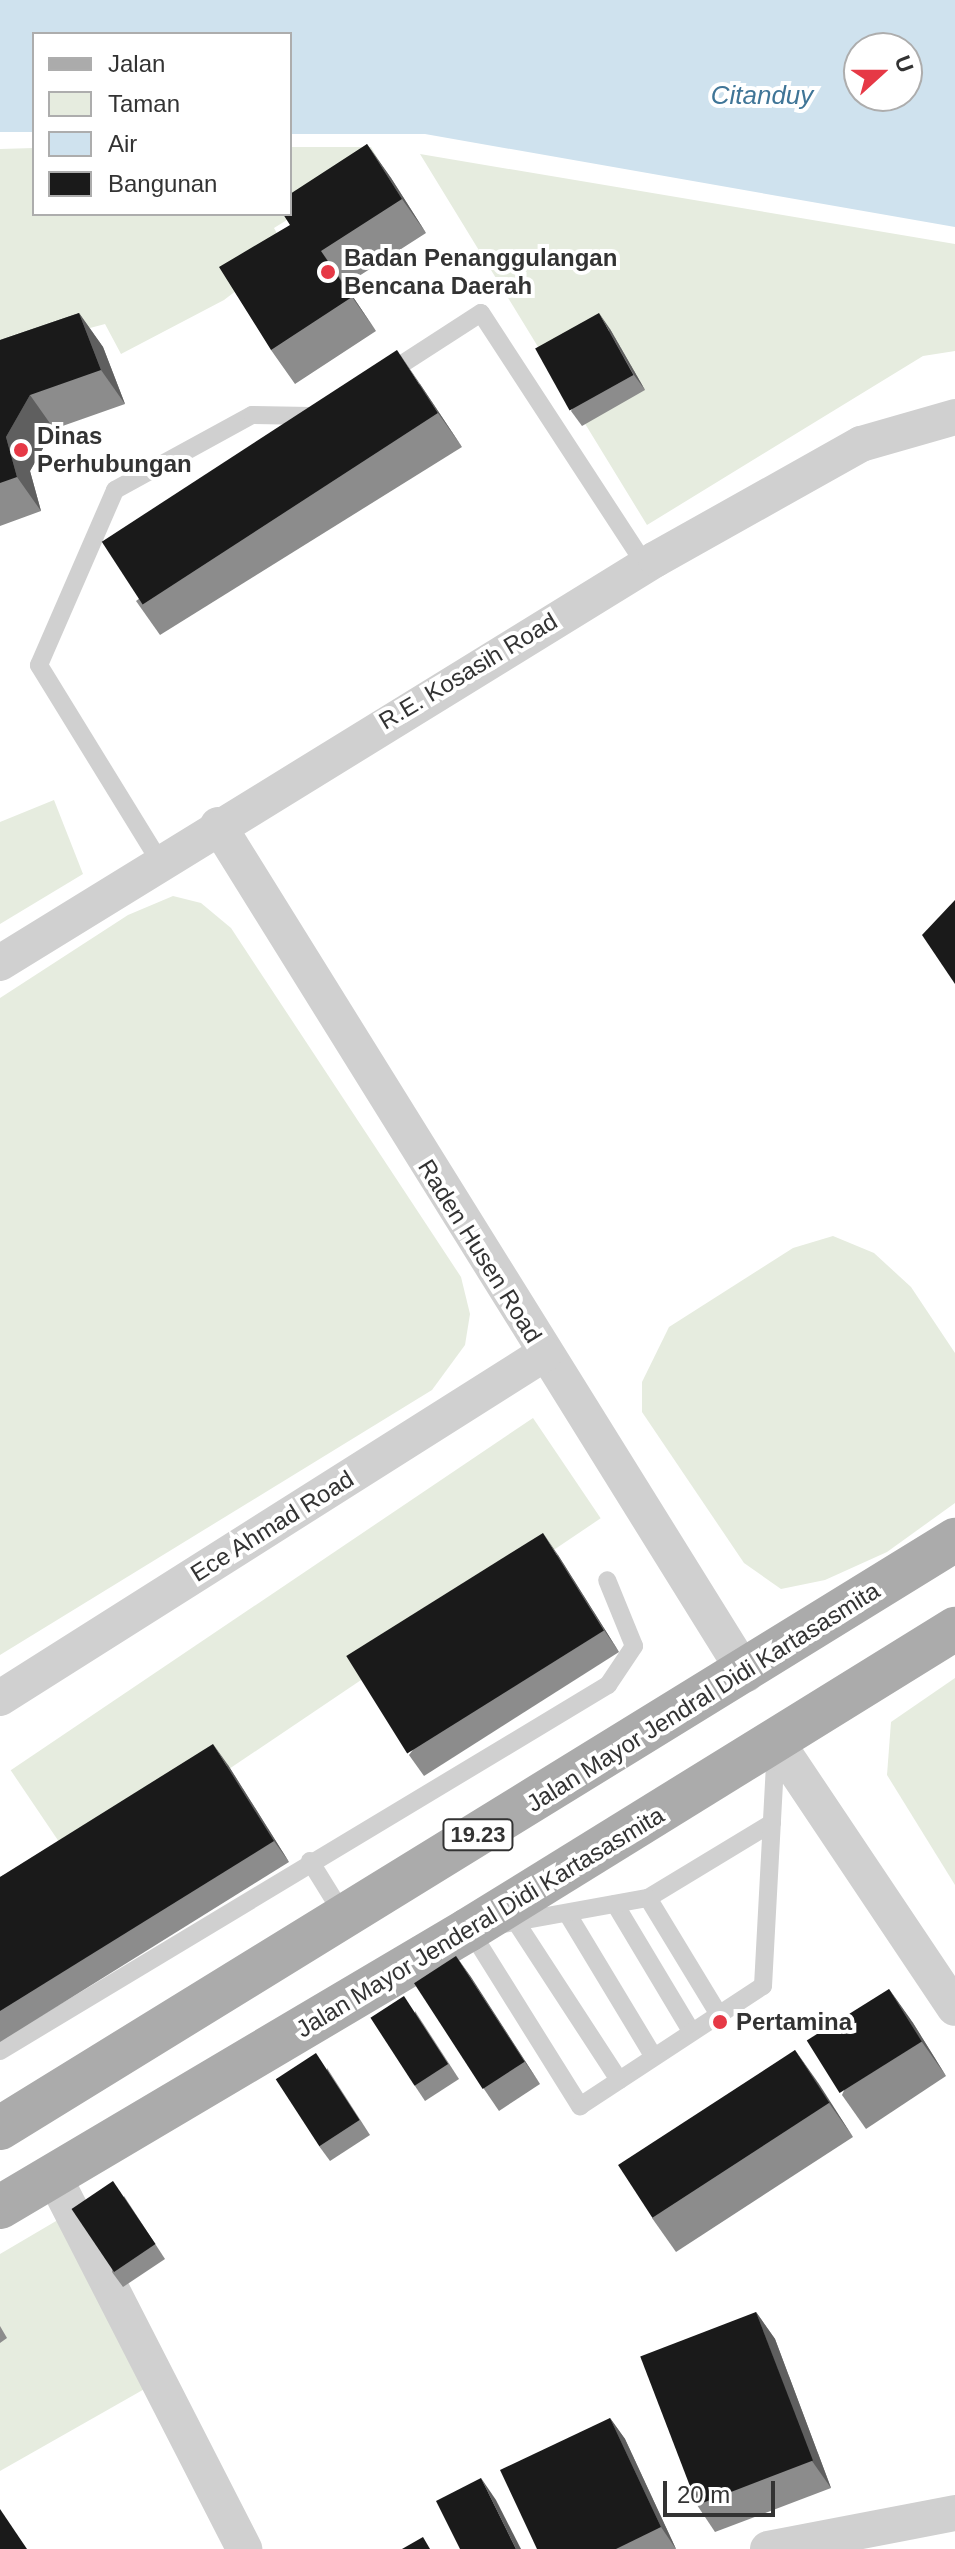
<!DOCTYPE html>
<html>
<head>
<meta charset="utf-8">
<style>
	body { margin:0 }
	#map { position:relative; width:955px; height:2549px; overflow:hidden; background:#fff; font-family:Arial,sans-serif }
	div>[style] { position:absolute }
	.green>* { inset:0; background:#e6ecdf; transform-origin:0 0 }
	.water>* { inset:0; background:#cfe2ee }
	.lane>* { height:18px; margin:-9px; padding:0 9px; transform-origin:9px; border-radius:9px; background:#d0d0d0 }
	.street>* { height:36px; margin:-18px; padding:0 18px; transform-origin:18px; border-radius:18px; background:#d0d0d0 }
	.primary>* { height:44px; margin:-22px; padding:0 22px; transform-origin:22px; border-radius:22px; background:#ababab }
	.wall>* { inset:0; background:#8c8c8c }
	.shaded-wall>* { inset:0; background:#5f5f5f }
	.building>* { inset:0; background:#1a1a1a; transform-origin:0 0 }
	.dots>* { width:22px; height:22px; translate:-50% -50%; box-sizing:border-box; border:4px solid #fff; border-radius:50% }
	span { translate:-50% -50%; white-space:nowrap; text-align:center; line-height:1.15; -webkit-text-stroke:8px #fff; paint-order:stroke }
	.shield-label span { padding:2px 6px; background:#fff; border:2px solid; border-radius:6px; -webkit-text-stroke-width:0 }
	.shield-label { font-size:22px; color:#333; font-weight:700 }
	.poi-label { font-size:24px; color:#333; font-weight:700 }
	.left { translate:0 -50%; text-align:left }
	.street-label { font-size:24px; color:#333 }
	.water-label { font-size:26px; color:#3f7597; font-style:italic }
	.legend { position:absolute; left:32px; top:32px; width:260px; height:184px; box-sizing:border-box; background:#fff; border:2px solid #adadad; margin:0; padding:10px 14px; list-style:none; font-size:24px; color:#333 }
	.legend li { display:flex; align-items:center; gap:16px; height:40px }
	.legend b { width:40px; border:2px solid #adadad }
	.north { position:absolute; left:843px; top:32px; width:80px; height:80px; box-sizing:border-box; background:#fff; border:2px solid #adadad; border-radius:50%; rotate:69deg; font-size:22px; font-weight:700; line-height:32px; text-align:center; color:#333 }
	.north::after { content:''; display:block; margin:auto; width:28px; height:36px; background:#e63946; clip-path:polygon(50% 0,100% 100%,50% 72%,0 100%) }
	.scale { position:absolute; left:663px; top:2481px; width:112px; height:36px; box-sizing:border-box; border:4px solid #333; border-top:0; padding-left:10px; font-size:24px; line-height:28px; white-space:nowrap; color:#333; -webkit-text-stroke:6px #fff; paint-order:stroke }
</style>
</head>
<body>
<div id="map">
	<div class="green">
		<div style="clip-path:polygon(290px 147px,371px 147px,380px 162px,274px 228px,287px 252px,224px 300px,121px 354px,105px 324px,0 352px,0 149px,34px 148px,34px 214px,290px 214px)"></div>
		<div style="clip-path:polygon(420px 154px,955px 244px,955px 351px,923px 356px,647px 525px)"></div>
		<div style="clip-path:polygon(54px 800px,83px 874px,0 924px,0 822px)"></div>
		<div style="clip-path:polygon(173px 896px,201px 903px,231px 928px,461px 1277px,470px 1314px,465px 1345px,432px 1390px,0 1655px,0 998px,128px 915px)"></div>
		<div style="clip-path:polygon(833px 1236px,874px 1253px,911px 1287px,955px 1353px,955px 1503px,887px 1552px,825px 1580px,781px 1589px,744px 1563px,642px 1412px,642px 1382px,669px 1327px,793px 1248px)"></div>
		<div style="left:533px;top:1418px;width:121px;height:630px;rotate:56deg"></div>
		<div style="clip-path:polygon(955px 1678px,955px 1885px,887px 1775px,891px 1722px)"></div>
		<div style="clip-path:polygon(68px 2214px,155px 2383px,0 2471px,0 2254px)"></div>
	</div>
	<div class="water">
		<div style="clip-path:polygon(evenodd,0 0,955px 0,955px 227px,425px 134px,290px 134px,290px 34px,34px 34px,34px 132px,0 132px,0 0,859px 48px,907px 48px,907px 96px,859px 96px,859px 48px)"></div>
	</div>
	<div class="lane">
		<div style="left:385px;top:375px;width:114px;rotate:-32.9deg"></div>
		<div style="left:481px;top:313px;width:301px;rotate:56.9deg"></div>
		<div style="left:160px;top:862px;width:231px;rotate:-121.6deg"></div>
		<div style="left:39px;top:665px;width:191px;rotate:-66.5deg"></div>
		<div style="left:115px;top:490px;width:156px;rotate:-28.7deg"></div>
		<div style="left:252px;top:415px;width:59px;rotate:1deg"></div>
		<div style="left:310px;top:1861px;width:65px;rotate:58.3deg"></div>
		<div style="left:648px;top:1898px;width:145px;rotate:-31.2deg"></div>
		<div style="left:615px;top:1904px;width:148px;rotate:59.1deg"></div>
		<div style="left:567px;top:1913px;width:168px;rotate:58.9deg"></div>
		<div style="left:516px;top:1922px;width:189px;rotate:56.9deg"></div>
		<div style="left:503px;top:1924px;width:147px;rotate:-10.2deg"></div>
		<div style="left:648px;top:1898px;width:137px;rotate:58.7deg"></div>
		<div style="left:470px;top:1930px;width:208px;rotate:58deg"></div>
		<div style="left:580px;top:2106px;width:219px;rotate:-33.3deg"></div>
		<div style="left:763px;top:1986px;width:238px;rotate:-86.9deg"></div>
		<div style="left:0;top:2051px;width:710px;rotate:-31.05deg"></div>
		<div style="left:608px;top:1685px;width:47px;rotate:-56.3deg"></div>
		<div style="left:634px;top:1646px;width:71px;rotate:-112.2deg"></div>
	</div>
	<div class="street">
		<div style="left:218px;top:825px;width:1000px;rotate:58.12deg"></div>
		<div style="left:0;top:963px;width:770px;rotate:-31.63deg"></div>
		<div style="left:656px;top:559px;width:235px;rotate:-29.3deg"></div>
		<div style="left:861px;top:444px;width:98px;rotate:-16deg"></div>
		<div style="left:0;top:1698px;width:644px;rotate:-32.31deg"></div>
		<div style="left:776px;top:1741px;width:321px;rotate:56.2deg"></div>
		<div style="left:54px;top:2177px;width:418px;rotate:62.9deg"></div>
		<div style="left:768px;top:2549px;width:190px;rotate:-10.9deg"></div>
	</div>
	<div class="primary">
		<div style="left:0;top:2128px;width:1122px;rotate:-31.62deg"></div>
		<div style="left:0;top:2207px;width:544px;rotate:-30.62deg"></div>
		<div style="left:468px;top:1930px;width:573px;rotate:-31.72deg"></div>
	</div>
	<div class="wall">
		<div style="clip-path:polygon(367px 144px,391px 178px,426px 233px,345px 285px,376px 331px,295px 384px,271px 350px,290px 225px)"></div>
		<div style="clip-path:polygon(79px 313px,103px 347px,125px 404px,54px 429px,30px 471px,41px 511px,0 526px,0 340px)"></div>
		<div style="clip-path:polygon(610px 329px,645px 390px,582px 426px,571px 411px)"></div>
		<div style="clip-path:polygon(420px 384px,462px 447px,160px 635px,136px 601px)"></div>
		<div style="clip-path:polygon(558px 1555px,619px 1652px,424px 1776px,409px 1755px)"></div>
		<div style="clip-path:polygon(228px 1765px,289px 1862px,0 2042px,0 1877px)"></div>
		<div style="clip-path:polygon(456px 1956px,540px 2084px,499px 2111px,484px 2089px)"></div>
		<div style="clip-path:polygon(889px 1989px,913px 2023px,946px 2076px,866px 2129px,842px 2095px)"></div>
		<div style="clip-path:polygon(415px 2011px,459px 2079px,425px 2101px,415px 2086px)"></div>
		<div style="clip-path:polygon(795px 2050px,853px 2137px,676px 2252px,652px 2218px)"></div>
		<div style="clip-path:polygon(327px 2068px,370px 2135px,330px 2161px,319px 2146px)"></div>
		<div style="clip-path:polygon(124px 2196px,165px 2259px,123px 2287px,112px 2272px)"></div>
		<div style="clip-path:polygon(756px 2312px,775px 2339px,831px 2488px,715px 2532px,697px 2505px)"></div>
		<div style="clip-path:polygon(0 2326px,7px 2338px,0 2343px)"></div>
		<div style="clip-path:polygon(610px 2418px,625px 2439px,676px 2549px,537px 2549px)"></div>
	</div>
	<div class="shaded-wall">
		<div style="clip-path:polygon(367px 144px,391px 178px,426px 233px,402px 199px)"></div>
		<div style="clip-path:polygon(321px 251px,345px 285px,376px 331px,352px 297px)"></div>
		<div style="clip-path:polygon(79px 313px,103px 347px,125px 404px,101px 370px)"></div>
		<div style="clip-path:polygon(599px 313px,610px 329px,645px 390px,634px 375px)"></div>
		<div style="clip-path:polygon(397px 350px,420px 384px,462px 447px,438px 413px)"></div>
		<div style="clip-path:polygon(30px 395px,54px 429px,30px 471px,41px 511px,17px 477px,6px 437px)"></div>
		<div style="clip-path:polygon(543px 1533px,558px 1555px,619px 1652px,604px 1630px)"></div>
		<div style="clip-path:polygon(213px 1744px,228px 1765px,289px 1862px,274px 1841px)"></div>
		<div style="clip-path:polygon(456px 1956px,471px 1977px,540px 2084px,525px 2062px)"></div>
		<div style="clip-path:polygon(889px 1989px,913px 2023px,946px 2076px,922px 2042px)"></div>
		<div style="clip-path:polygon(795px 2050px,819px 2084px,853px 2137px,829px 2103px)"></div>
		<div style="clip-path:polygon(756px 2312px,775px 2339px,831px 2488px,812px 2461px)"></div>
		<div style="clip-path:polygon(610px 2418px,625px 2439px,676px 2549px,661px 2527px)"></div>
		<div style="clip-path:polygon(481px 2478px,496px 2500px,521px 2549px,516px 2549px)"></div>
	</div>
	<div class="building">
		<div style="clip-path:polygon(367px 144px,402px 199px,321px 251px,352px 297px,271px 350px,219px 267px,290px 225px,283px 214px,290px 214px,290px 194px)"></div>
		<div style="clip-path:polygon(79px 313px,101px 370px,30px 395px,6px 437px,17px 477px,0 483px,0 340px)"></div>
		<div style="left:599px;top:313px;width:71px;height:73px;rotate:61deg"></div>
		<div style="left:397px;top:350px;width:75px;height:352px;rotate:57deg"></div>
		<div style="clip-path:polygon(955px 900px,955px 984px,922px 935px)"></div>
		<div style="left:543px;top:1533px;width:115px;height:232px;rotate:58deg"></div>
		<div style="clip-path:polygon(213px 1744px,274px 1841px,0 2011px,0 1877px)"></div>
		<div style="left:456px;top:1956px;width:126px;height:50px;rotate:57deg"></div>
		<div style="left:889px;top:1989px;width:62px;height:97px;rotate:58deg"></div>
		<div style="left:404px;top:1996px;width:81px;height:40px;rotate:57deg"></div>
		<div style="left:795px;top:2050px;width:63px;height:211px;rotate:57deg"></div>
		<div style="left:316px;top:2053px;width:80px;height:48px;rotate:57deg"></div>
		<div style="left:113px;top:2181px;width:76px;height:50px;rotate:56deg"></div>
		<div style="left:756px;top:2312px;width:159px;height:124px;rotate:69deg"></div>
		<div style="clip-path:polygon(610px 2418px,661px 2527px,616px 2549px,537px 2549px,500px 2470px)"></div>
		<div style="clip-path:polygon(481px 2478px,516px 2549px,460px 2549px,436px 2501px)"></div>
		<div style="clip-path:polygon(0 2509px,27px 2549px,0 2549px)"></div>
		<div style="clip-path:polygon(423px 2537px,430px 2549px,402px 2549px)"></div>
	</div>
	<div class="dots">
		<div style="left:328px;top:272px;background:#e63946"></div>
		<div style="left:21px;top:450px;background:#e63946"></div>
		<div style="left:720px;top:2022px;background:#e63946"></div>
	</div>
	<div class="shield-label">
		<span style="left:478px;top:1835px">19.23</span>
	</div>
	<div class="poi-label">
		<span class="left" style="left:344px;top:272px">Badan Penanggulangan<br>Bencana Daerah</span>
		<span class="left" style="left:37px;top:450px">Dinas<br>Perhubungan</span>
		<span class="left" style="left:736px;top:2022px">Pertamina</span>
	</div>
	<div class="street-label">
		<span style="left:468px;top:671px;rotate:-31deg">R.E. Kosasih Road</span>
		<span style="left:480px;top:1251px;rotate:58deg">Raden Husen Road</span>
		<span style="left:272px;top:1526px;rotate:-32deg">Ece Ahmad Road</span>
		<span style="left:703px;top:1697px;rotate:-32deg">Jalan Mayor Jendral Didi Kartasasmita</span>
		<span style="left:480px;top:1922px;rotate:-31deg">Jalan Mayor Jenderal Didi Kartasasmita</span>
	</div>
	<div class="water-label">
		<span style="left:762px;top:96px">Citanduy</span>
	</div>
	<ul class="legend">
	<li><b style="height:10px;background:#ababab"></b>Jalan</li>
	<li><b style="height:22px;background:#e6ecdf"></b>Taman</li>
	<li><b style="height:22px;background:#cfe2ee"></b>Air</li>
	<li><b style="height:22px;background:#1a1a1a"></b>Bangunan</li>
	</ul>
	<div class="north">U</div>
	<div class="scale">20 m</div>
</div>
</body>
</html>
